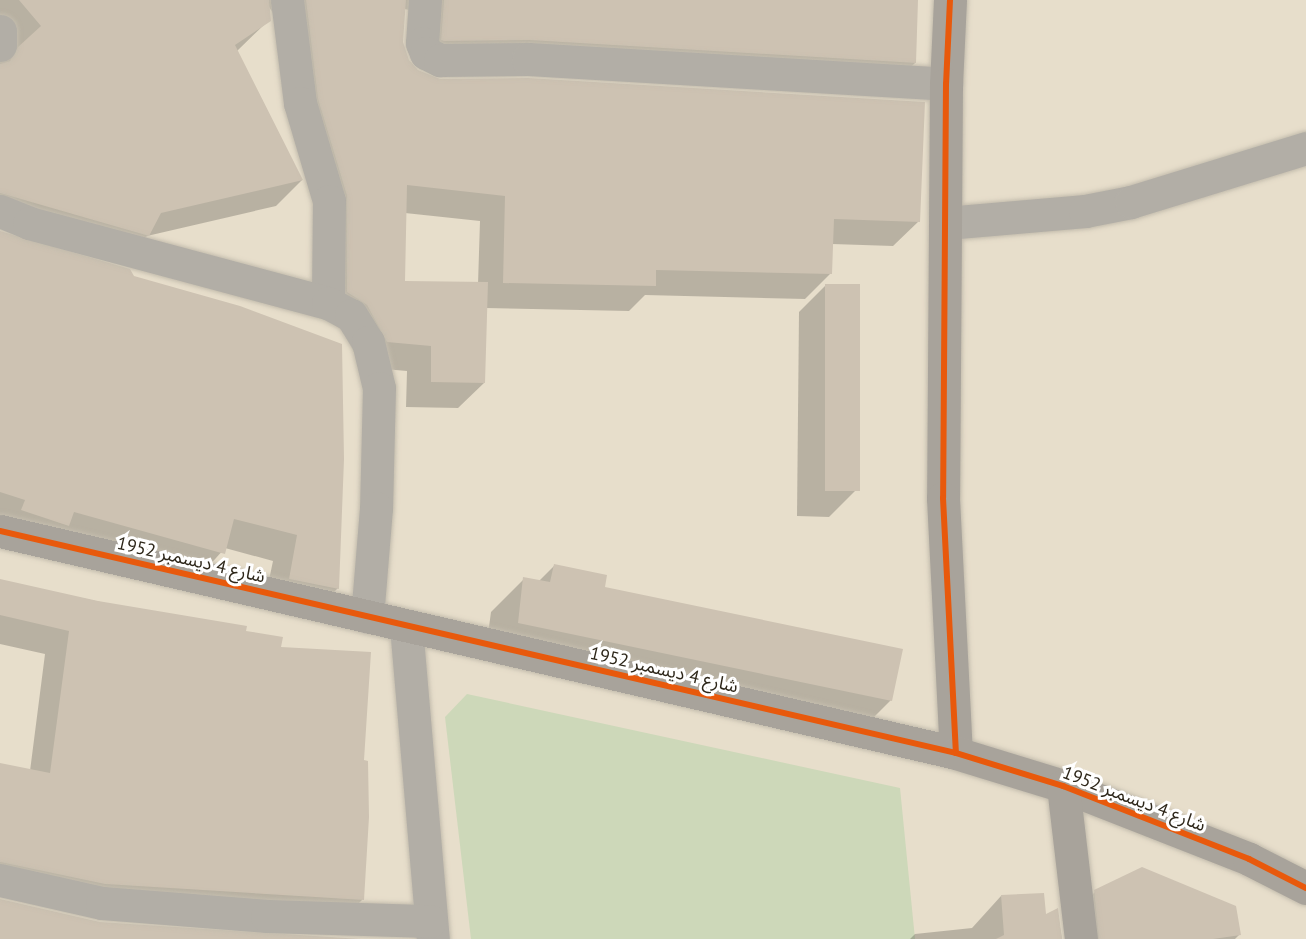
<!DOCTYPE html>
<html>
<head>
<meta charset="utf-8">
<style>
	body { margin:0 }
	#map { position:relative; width:1306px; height:939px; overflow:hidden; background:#e7decb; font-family:"PT Sans","Noto Sans Arabic",sans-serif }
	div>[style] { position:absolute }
	.green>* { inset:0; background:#cdd8b9 }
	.shadow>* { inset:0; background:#0003 }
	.building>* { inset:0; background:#cdc2b2; transform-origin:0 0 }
	.roads { filter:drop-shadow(0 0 2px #c3bcad) drop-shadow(0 0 2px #c3bcad) }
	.street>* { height:33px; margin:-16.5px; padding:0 16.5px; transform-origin:16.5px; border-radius:16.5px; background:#b2aea6 }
	.secondary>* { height:33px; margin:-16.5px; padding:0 16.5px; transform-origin:16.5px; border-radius:16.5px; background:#a8a39b }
	.cycleway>* { height:6px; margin:-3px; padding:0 3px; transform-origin:3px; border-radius:3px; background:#e8590c }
	span { translate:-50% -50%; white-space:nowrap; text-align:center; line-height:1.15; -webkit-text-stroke:6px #fff; paint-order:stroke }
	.street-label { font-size:18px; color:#2d2619 }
</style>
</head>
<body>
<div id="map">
	<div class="green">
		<div style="clip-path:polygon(467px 694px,900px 788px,915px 939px,471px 939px,445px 717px)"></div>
	</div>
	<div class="shadow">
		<div style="clip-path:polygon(evenodd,0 0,916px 0,915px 63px,889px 88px,418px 66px,419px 27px,410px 10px,404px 9px,402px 42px,407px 61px,417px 71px,439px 80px,919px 221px,893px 246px,832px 244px,831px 273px,805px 299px,645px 295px,629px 311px,485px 308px,484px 383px,458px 408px,406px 407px,407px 371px,362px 367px,342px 330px,322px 317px,322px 222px,280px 23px,269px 7px,269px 20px,237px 51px,302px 180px,276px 206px,147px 236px,122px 260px,0 227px,0 0,405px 213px,480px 221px,478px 284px,404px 283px,405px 213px)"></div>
		<div style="clip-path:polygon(0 233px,129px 271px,338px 588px,312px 614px,264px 604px,273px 561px,225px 548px,198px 578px,0 525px)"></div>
		<div style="clip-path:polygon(826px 285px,856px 490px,829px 517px,797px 516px,799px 312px)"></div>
		<div style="clip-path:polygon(554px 566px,603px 588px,891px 700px,858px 733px,485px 656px,491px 612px,524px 579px,538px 582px)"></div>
		<div style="clip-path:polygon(0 581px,244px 632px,280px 649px,362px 762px,362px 900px,338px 924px,0 890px,0 765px,30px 771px,45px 654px,0 644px)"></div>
		<div style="clip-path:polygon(1095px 892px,1240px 934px,1235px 939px,1066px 939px,1065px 922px)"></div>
		<div style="clip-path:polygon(1001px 896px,1045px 916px,1057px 910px,1062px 939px,910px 939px,915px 934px,972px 928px)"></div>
	</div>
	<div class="building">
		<div style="clip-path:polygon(19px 0,269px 0,271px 21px,235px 45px,303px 180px,161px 213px,149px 236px,0 193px,0 64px,10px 61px,18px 47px,41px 26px)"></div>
		<div style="clip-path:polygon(306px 0,406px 0,403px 42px,409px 60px,418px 70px,440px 79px,528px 78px,925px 102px,920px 222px,834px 219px,832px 274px,656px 270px,656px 286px,503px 283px,505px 196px,407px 185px,405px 281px,488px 282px,485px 383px,431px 382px,431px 346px,387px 342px,367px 305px,347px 292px,347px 196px,318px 99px)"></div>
		<div style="clip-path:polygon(444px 0,918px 0,916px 63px,529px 40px,444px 41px,441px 40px)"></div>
		<div style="clip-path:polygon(0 231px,130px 269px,134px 276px,240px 306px,342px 344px,344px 459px,339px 589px,289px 579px,297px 535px,234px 519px,225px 554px,74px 512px,69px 526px,21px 510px,25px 500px,0 492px)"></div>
		<div style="left:825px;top:284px;width:35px;height:207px"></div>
		<div style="clip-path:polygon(554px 564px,607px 575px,605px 587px,903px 649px,892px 701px,518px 623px,523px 577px,550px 582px)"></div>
		<div style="clip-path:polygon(0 579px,98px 601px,247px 626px,246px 631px,283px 637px,281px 647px,371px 652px,364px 760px,368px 761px,369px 817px,364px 900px,105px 884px,0 862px,0 763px,50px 773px,69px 631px,0 615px)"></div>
		<div style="clip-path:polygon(1142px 867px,1236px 906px,1241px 935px,1213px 939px,1099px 939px,1094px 890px)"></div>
		<div style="clip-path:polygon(1044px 893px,1046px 914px,1058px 908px,1062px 939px,996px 939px,1004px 935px,1001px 895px)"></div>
		<div style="clip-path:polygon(0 899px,100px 922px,361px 939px,0 939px)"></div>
	</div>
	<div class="roads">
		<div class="street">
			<div style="left:287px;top:0;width:104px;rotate:82.8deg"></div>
			<div style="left:300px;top:103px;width:102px;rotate:73.5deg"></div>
			<div style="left:329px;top:201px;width:102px;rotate:90.6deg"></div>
			<div style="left:425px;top:0;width:43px;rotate:94deg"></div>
			<div style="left:422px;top:43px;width:11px;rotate:68deg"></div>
			<div style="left:426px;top:53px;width:16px;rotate:27deg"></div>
			<div style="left:440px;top:60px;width:88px;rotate:-0.7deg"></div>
			<div style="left:528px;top:59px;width:419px;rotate:3.4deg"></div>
			<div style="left:0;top:31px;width:14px;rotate:90deg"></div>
			<div style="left:0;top:211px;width:31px;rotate:22deg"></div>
			<div style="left:29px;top:223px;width:310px;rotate:15deg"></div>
			<div style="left:328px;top:303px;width:26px;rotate:28deg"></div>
			<div style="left:351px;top:315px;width:32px;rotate:58deg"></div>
			<div style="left:368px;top:342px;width:47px;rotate:76.6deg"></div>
			<div style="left:379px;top:388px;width:120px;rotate:91.4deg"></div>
			<div style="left:376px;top:508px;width:109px;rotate:94.7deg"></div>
			<div style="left:946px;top:223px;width:140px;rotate:-4.9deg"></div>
			<div style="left:1085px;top:211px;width:47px;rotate:-11.1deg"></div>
			<div style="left:1131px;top:202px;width:183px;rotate:-17.1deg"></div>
			<div style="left:406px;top:626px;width:314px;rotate:85.1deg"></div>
			<div style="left:0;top:880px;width:105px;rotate:12.7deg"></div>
			<div style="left:102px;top:903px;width:166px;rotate:4.5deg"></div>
			<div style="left:267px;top:916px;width:163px;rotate:1.8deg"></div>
		</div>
		<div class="secondary">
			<div style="left:950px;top:0;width:84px;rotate:92.7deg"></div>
			<div style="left:946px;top:84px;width:414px;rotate:90.4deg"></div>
			<div style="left:943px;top:498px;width:255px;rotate:87.1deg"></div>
			<div style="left:0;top:531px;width:981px;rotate:13.07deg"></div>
			<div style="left:956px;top:753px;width:112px;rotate:17.1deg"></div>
			<div style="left:1063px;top:786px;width:200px;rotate:21.4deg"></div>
			<div style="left:1249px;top:859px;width:64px;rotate:27deg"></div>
			<div style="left:1063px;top:786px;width:154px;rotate:83.3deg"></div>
		</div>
	</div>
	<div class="cycleway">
		<div style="left:950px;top:0;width:84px;rotate:92.7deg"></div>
		<div style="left:946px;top:84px;width:414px;rotate:90.4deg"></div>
		<div style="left:943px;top:498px;width:255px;rotate:87.1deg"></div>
		<div style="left:0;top:531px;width:981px;rotate:13.07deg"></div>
		<div style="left:956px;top:753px;width:112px;rotate:17.1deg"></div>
		<div style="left:1063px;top:786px;width:200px;rotate:21.4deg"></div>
		<div style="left:1249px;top:859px;width:64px;rotate:27deg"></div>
	</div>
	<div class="street-label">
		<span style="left:191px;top:560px;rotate:13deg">شارع 4 ديسمبر 1952</span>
		<span style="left:664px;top:670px;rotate:13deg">شارع 4 ديسمبر 1952</span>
		<span style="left:1134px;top:799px;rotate:21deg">شارع 4 ديسمبر 1952</span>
	</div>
</div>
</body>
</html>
